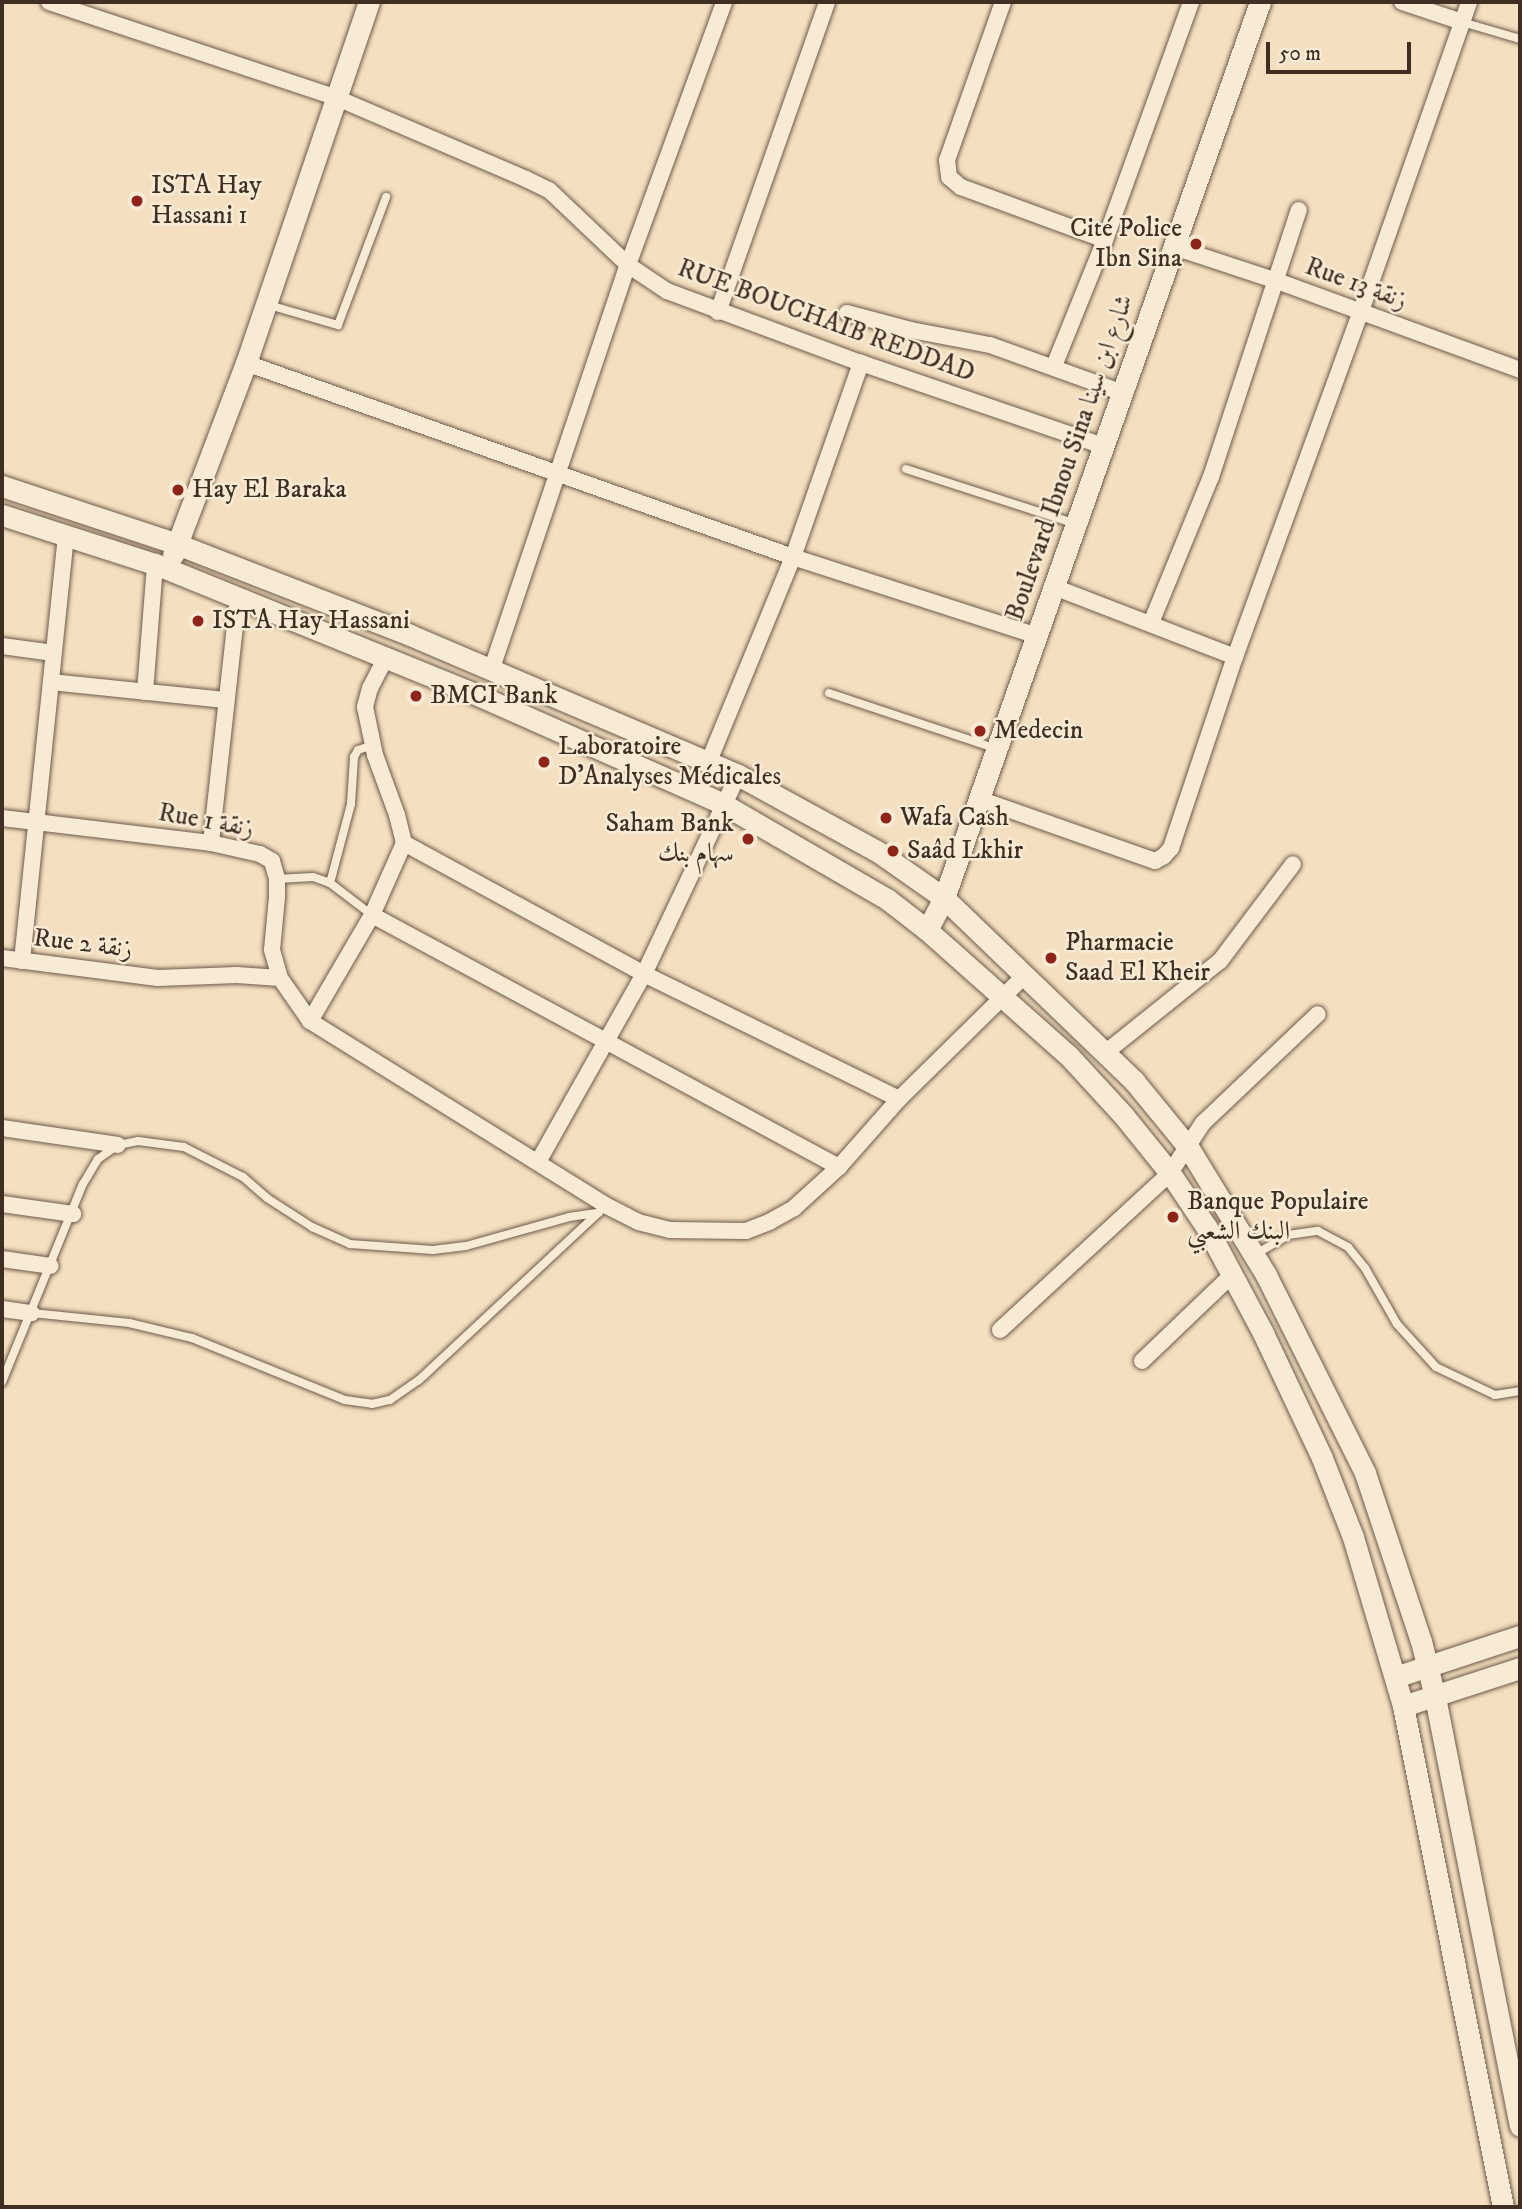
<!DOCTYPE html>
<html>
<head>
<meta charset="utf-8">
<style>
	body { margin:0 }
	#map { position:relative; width:1522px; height:2209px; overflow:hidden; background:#f4e0c0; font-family:"IM FELL DW Pica",Amiri,serif }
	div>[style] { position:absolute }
	.roads { filter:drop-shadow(0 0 2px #6e5a4a) drop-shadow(0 0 2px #6e5a4a) }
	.lane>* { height:8px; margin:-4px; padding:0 4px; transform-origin:4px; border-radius:4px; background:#f8ebd6 }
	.street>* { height:16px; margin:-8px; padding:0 8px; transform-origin:8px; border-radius:8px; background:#f8ebd6 }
	.secondary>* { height:21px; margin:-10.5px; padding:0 10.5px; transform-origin:10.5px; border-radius:10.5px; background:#f8ebd6 }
	.dots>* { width:19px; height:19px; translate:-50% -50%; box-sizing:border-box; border:4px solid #f8ebd6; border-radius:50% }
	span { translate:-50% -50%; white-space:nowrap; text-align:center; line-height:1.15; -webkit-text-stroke:5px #f8ebd6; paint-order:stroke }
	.poi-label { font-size:26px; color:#412e22 }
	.left { translate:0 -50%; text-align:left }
	.right { translate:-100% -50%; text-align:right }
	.street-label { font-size:26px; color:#412e22 }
	.frame { position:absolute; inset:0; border:4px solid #412e22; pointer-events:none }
	.scale { position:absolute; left:1266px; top:42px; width:145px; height:32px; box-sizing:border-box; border:4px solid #412e22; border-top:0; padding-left:9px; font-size:21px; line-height:24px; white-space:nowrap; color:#412e22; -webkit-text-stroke:5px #f8ebd6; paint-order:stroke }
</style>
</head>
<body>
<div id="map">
	<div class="roads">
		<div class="lane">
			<div style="left:1462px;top:22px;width:60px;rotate:16.3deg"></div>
			<div style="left:269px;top:305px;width:72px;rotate:16.2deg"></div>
			<div style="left:338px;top:325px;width:137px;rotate:-69.4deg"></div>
			<div style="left:906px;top:469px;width:176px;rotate:17.9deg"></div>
			<div style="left:829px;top:693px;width:174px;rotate:18.4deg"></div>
			<div style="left:277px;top:879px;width:36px;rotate:-3deg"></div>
			<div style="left:313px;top:877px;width:18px;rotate:19deg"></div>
			<div style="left:330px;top:883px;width:53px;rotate:37.3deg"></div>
			<div style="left:330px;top:883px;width:82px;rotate:-75.1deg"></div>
			<div style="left:351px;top:804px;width:47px;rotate:-86.3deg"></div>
			<div style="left:354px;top:757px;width:8px;rotate:-60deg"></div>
			<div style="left:358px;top:750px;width:16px;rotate:-18deg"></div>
			<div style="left:1254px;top:1255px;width:39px;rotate:-30deg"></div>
			<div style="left:1288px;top:1235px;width:30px;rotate:-8deg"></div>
			<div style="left:1318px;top:1231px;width:34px;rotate:28deg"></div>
			<div style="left:1348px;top:1247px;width:27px;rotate:51deg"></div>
			<div style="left:1365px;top:1268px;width:64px;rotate:60.3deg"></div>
			<div style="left:1397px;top:1324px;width:58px;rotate:47.8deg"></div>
			<div style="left:1436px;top:1367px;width:65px;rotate:25.4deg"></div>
			<div style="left:1495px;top:1395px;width:25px;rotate:-9deg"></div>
			<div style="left:32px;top:1313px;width:98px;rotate:5.9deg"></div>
			<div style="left:129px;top:1323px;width:65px;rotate:13.4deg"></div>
			<div style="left:192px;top:1338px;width:165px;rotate:22.1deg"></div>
			<div style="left:345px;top:1400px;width:27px;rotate:8deg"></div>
			<div style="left:372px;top:1404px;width:18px;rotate:-13deg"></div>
			<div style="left:390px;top:1400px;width:35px;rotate:-35deg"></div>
			<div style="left:419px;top:1380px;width:246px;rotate:-43deg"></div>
			<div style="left:2px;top:1382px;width:214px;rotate:-67.8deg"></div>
			<div style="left:83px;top:1184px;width:29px;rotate:-59deg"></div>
			<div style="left:98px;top:1159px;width:24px;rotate:-35deg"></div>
			<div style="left:118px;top:1145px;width:20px;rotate:-11deg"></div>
			<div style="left:138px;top:1141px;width:46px;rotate:7.4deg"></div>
			<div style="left:184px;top:1147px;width:66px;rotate:27deg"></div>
			<div style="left:243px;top:1177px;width:32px;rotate:41deg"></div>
			<div style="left:267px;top:1198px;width:54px;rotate:32.8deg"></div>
			<div style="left:312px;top:1227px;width:42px;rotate:24.1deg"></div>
			<div style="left:350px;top:1244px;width:83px;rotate:4.1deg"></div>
			<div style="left:433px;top:1250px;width:33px;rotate:-7deg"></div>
			<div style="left:466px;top:1246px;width:107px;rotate:-15.7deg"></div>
			<div style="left:569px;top:1217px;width:30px;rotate:-8deg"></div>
		</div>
		<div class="street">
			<div style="left:49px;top:2px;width:304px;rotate:18.4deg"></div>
			<div style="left:337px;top:98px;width:206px;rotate:23.2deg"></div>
			<div style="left:526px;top:179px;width:25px;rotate:26deg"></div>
			<div style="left:549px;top:190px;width:109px;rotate:43.5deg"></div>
			<div style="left:628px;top:265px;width:47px;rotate:33.7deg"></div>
			<div style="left:667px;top:291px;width:207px;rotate:20.4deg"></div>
			<div style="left:861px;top:363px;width:257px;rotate:18.9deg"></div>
			<div style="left:1003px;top:2px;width:168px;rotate:109.5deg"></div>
			<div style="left:947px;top:160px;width:17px;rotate:83deg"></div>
			<div style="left:949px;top:177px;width:16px;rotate:40deg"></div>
			<div style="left:961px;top:187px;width:153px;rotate:20.2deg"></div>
			<div style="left:1402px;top:2px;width:63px;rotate:18.4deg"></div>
			<div style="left:1174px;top:247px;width:108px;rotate:18.3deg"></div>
			<div style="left:1277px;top:281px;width:259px;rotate:20.1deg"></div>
			<div style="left:718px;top:312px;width:329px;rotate:-70.6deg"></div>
			<div style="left:847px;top:313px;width:66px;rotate:14.9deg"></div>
			<div style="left:911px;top:330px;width:80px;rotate:10.8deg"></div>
			<div style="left:990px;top:345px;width:141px;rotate:19.8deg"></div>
			<div style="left:246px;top:363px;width:580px;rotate:19.53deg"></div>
			<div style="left:793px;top:557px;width:256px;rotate:17.9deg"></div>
			<div style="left:1054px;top:366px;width:136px;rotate:-68deg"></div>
			<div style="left:1105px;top:240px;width:253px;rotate:-70.1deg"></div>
			<div style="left:1054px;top:587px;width:194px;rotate:21.1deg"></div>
			<div style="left:1151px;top:623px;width:158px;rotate:-67.7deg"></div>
			<div style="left:1211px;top:477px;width:281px;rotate:-71.8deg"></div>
			<div style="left:2px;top:646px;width:52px;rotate:7.7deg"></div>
			<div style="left:386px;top:657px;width:35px;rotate:117deg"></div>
			<div style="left:370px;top:688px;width:20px;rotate:105deg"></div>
			<div style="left:365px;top:707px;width:49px;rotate:78.2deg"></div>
			<div style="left:375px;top:755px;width:64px;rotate:69.9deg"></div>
			<div style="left:397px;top:815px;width:29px;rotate:76deg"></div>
			<div style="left:404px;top:843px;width:79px;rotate:114deg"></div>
			<div style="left:372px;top:915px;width:123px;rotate:120.3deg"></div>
			<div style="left:310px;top:1021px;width:350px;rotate:31.9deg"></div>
			<div style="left:607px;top:1206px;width:35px;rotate:27deg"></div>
			<div style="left:638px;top:1222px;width:33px;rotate:14deg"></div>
			<div style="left:670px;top:1230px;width:76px;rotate:0.8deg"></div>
			<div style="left:746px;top:1231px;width:25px;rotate:-21deg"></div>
			<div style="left:769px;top:1222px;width:29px;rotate:-29deg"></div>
			<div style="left:794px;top:1208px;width:61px;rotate:-42.3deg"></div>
			<div style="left:839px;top:1167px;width:91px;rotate:-48.6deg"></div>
			<div style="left:899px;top:1099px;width:177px;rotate:-44.5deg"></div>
			<div style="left:492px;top:668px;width:425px;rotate:-71.4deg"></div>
			<div style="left:628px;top:265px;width:280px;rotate:-69.9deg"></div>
			<div style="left:51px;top:682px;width:175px;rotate:5.9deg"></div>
			<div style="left:145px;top:692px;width:128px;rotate:-85.5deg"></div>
			<div style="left:709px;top:761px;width:221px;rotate:-67.6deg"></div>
			<div style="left:793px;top:557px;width:206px;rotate:-70.7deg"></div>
			<div style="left:979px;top:799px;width:187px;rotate:19.4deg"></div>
			<div style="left:1155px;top:861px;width:10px;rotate:-29deg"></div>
			<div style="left:1164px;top:856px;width:11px;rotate:-49deg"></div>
			<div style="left:1171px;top:848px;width:201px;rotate:-71.5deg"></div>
			<div style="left:1235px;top:657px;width:368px;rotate:-70deg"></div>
			<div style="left:1361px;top:311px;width:327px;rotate:-70.7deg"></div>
			<div style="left:2px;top:818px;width:210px;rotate:6.8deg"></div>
			<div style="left:211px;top:843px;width:50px;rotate:12.7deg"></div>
			<div style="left:260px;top:854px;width:14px;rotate:30deg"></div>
			<div style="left:272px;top:861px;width:19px;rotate:74deg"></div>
			<div style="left:277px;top:879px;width:18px;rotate:90deg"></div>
			<div style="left:277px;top:897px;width:53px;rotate:95.4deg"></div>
			<div style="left:272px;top:950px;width:29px;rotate:74deg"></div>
			<div style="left:280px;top:978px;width:52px;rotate:55.1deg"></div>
			<div style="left:211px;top:843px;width:246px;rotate:-83.7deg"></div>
			<div style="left:404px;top:843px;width:273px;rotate:28.6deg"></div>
			<div style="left:644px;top:974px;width:284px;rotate:26.1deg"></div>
			<div style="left:372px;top:915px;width:531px;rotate:28.35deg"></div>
			<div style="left:2px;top:958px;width:157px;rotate:7.3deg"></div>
			<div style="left:158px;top:978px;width:79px;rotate:-2.2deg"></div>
			<div style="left:237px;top:975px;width:43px;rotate:4deg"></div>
			<div style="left:22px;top:961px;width:427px;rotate:-84.1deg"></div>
			<div style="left:1105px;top:1053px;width:147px;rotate:-38.7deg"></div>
			<div style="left:1220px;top:961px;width:121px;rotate:-53deg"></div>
			<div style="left:2px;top:1128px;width:117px;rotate:8.3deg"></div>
			<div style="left:538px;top:1162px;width:216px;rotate:-60.6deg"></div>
			<div style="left:644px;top:974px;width:220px;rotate:-64.7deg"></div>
			<div style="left:2px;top:1204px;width:72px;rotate:8deg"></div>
			<div style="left:2px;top:1259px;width:49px;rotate:8.1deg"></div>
			<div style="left:2px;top:1309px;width:30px;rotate:8deg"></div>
			<div style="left:1000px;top:1330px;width:231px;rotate:-42.7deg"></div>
			<div style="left:1170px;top:1173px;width:60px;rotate:-56.6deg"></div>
			<div style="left:1203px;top:1123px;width:158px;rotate:-43.5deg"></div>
			<div style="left:1142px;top:1361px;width:124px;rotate:-43.7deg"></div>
		</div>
		<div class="secondary">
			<div style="left:2px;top:486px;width:184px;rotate:18.3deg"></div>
			<div style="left:177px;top:544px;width:250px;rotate:21.3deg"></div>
			<div style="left:410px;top:635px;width:357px;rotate:23.1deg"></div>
			<div style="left:738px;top:775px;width:158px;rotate:28.7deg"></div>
			<div style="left:877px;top:851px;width:82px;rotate:35deg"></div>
			<div style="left:944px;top:898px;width:264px;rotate:43.9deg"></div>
			<div style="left:1134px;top:1081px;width:85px;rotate:50.7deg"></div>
			<div style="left:1188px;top:1147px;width:150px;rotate:58.6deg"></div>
			<div style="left:1266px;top:1275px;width:221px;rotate:63.4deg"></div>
			<div style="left:1365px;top:1473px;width:177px;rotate:71.6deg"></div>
			<div style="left:1421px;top:1641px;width:58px;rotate:76deg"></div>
			<div style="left:1435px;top:1697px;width:437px;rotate:78.8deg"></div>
			<div style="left:2px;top:515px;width:161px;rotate:17.8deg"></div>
			<div style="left:155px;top:564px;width:353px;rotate:22.1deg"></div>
			<div style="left:482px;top:697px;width:264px;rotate:23.9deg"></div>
			<div style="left:723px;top:804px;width:190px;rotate:30.1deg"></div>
			<div style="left:887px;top:899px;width:51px;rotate:37.8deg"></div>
			<div style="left:927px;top:930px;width:188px;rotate:41.6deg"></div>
			<div style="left:1068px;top:1055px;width:83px;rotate:47.4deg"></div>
			<div style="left:1124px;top:1116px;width:73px;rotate:51.1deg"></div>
			<div style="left:1170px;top:1173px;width:66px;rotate:56.1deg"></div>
			<div style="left:1207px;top:1228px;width:119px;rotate:61.9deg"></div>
			<div style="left:1263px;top:1333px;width:138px;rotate:64.7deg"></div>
			<div style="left:1322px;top:1458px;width:85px;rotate:68.6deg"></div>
			<div style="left:1353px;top:1537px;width:176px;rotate:73.5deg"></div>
			<div style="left:1403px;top:1706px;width:511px;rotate:78.71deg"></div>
			<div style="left:173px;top:555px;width:205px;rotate:-69.2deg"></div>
			<div style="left:246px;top:363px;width:381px;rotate:-71.2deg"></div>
			<div style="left:927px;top:930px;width:36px;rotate:-62deg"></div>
			<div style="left:944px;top:898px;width:950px;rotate:-70.57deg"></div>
			<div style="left:1395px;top:1677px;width:132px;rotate:-18.2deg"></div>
			<div style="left:1403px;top:1706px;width:123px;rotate:-18deg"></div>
		</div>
	</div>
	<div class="dots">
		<div style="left:137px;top:201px;background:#8f2418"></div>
		<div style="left:1196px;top:244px;background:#8f2418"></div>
		<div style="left:178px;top:490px;background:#8f2418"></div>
		<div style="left:198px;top:621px;background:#8f2418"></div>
		<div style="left:416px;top:696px;background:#8f2418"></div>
		<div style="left:980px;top:731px;background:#8f2418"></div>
		<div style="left:544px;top:762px;background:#8f2418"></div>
		<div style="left:886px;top:818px;background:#8f2418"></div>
		<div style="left:748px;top:839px;background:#8f2418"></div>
		<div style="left:893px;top:851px;background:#8f2418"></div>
		<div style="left:1051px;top:958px;background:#8f2418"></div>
		<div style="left:1173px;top:1217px;background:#8f2418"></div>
	</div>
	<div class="poi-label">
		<span class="left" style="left:151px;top:201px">ISTA Hay<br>Hassani 1</span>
		<span class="right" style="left:1182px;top:244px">Cité Police<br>Ibn Sina</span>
		<span class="left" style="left:192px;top:490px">Hay El Baraka</span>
		<span class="left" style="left:212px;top:621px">ISTA Hay Hassani</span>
		<span class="left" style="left:430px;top:696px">BMCI Bank</span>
		<span class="left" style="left:994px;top:731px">Medecin</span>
		<span class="left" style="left:558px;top:762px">Laboratoire<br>D'Analyses Médicales</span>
		<span class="left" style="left:900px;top:818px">Wafa Cash</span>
		<span class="right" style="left:734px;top:839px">Saham Bank<br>سهام بنك</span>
		<span class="left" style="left:907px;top:851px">Saâd Lkhir</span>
		<span class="left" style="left:1065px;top:958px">Pharmacie<br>Saad El Kheir</span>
		<span class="left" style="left:1187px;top:1217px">Banque Populaire<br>البنك الشعبي</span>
	</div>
	<div class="street-label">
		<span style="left:1356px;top:284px;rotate:20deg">Rue 13 زنقة</span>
		<span style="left:826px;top:321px;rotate:20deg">RUE BOUCHAIB REDDAD</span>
		<span style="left:1070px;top:458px;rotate:-71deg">Boulevard Ibnou Sina شارع ابن سينا</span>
		<span style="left:206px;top:821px;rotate:10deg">Rue 1 زنقة</span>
		<span style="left:83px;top:944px;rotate:7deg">Rue 2 زنقة</span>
	</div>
	<div class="frame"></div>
	<div class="scale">50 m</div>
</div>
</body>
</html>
